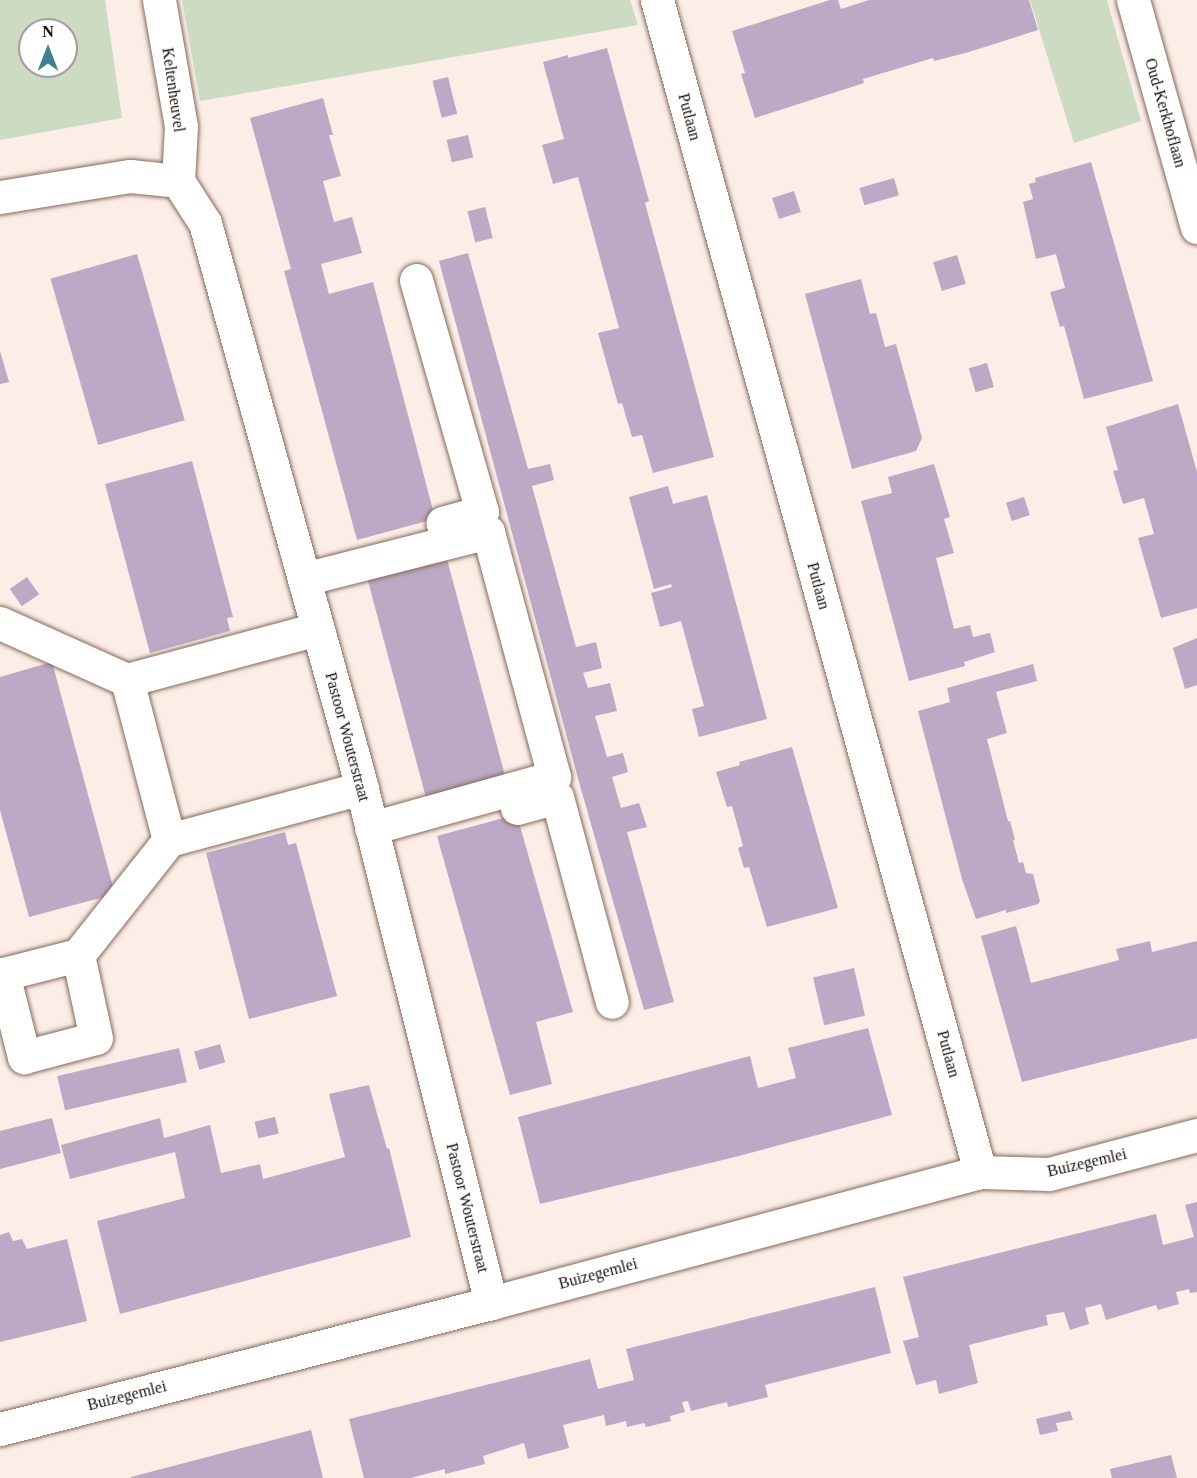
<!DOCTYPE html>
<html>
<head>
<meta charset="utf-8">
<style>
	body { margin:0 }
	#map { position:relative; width:1197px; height:1478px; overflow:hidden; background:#fbeee7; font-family:Georgia,serif }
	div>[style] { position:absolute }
	.green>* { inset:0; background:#cedbc3 }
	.building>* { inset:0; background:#bba9c5; transform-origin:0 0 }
	.roads { filter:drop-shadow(0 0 2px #866959) drop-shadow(0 0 2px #866959) }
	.minor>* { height:33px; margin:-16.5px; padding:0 16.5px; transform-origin:16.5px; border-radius:16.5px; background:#fff }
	span { translate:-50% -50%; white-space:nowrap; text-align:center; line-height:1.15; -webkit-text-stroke:6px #fff; paint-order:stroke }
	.street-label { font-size:16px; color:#150b06 }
	.north { position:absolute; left:18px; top:18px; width:60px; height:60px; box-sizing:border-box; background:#fff; border:2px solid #a19d9b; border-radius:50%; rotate:0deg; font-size:16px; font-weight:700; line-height:24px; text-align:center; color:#150b06 }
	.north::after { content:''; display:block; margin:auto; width:21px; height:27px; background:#3e8390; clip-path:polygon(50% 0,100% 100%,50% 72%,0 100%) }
</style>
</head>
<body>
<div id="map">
	<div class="green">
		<div style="clip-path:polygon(evenodd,0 0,105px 0,122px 118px,0 140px,0 0,30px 30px,66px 30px,66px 66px,30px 66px,30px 30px)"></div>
		<div style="clip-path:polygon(182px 0,630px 0,638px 25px,200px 101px)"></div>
		<div style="clip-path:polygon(1030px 0,1107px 0,1141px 121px,1074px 143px)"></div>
	</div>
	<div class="building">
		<div style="clip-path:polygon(830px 0,838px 0,841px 9px,869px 0,1029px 0,1038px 30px,969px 52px,934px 61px,933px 58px,863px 79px,864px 83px,755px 118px,741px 74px,745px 73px,732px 31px)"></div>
		<div style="clip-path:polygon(607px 48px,649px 201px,645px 203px,714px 457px,653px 473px,642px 435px,632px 437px,622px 403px,618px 404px,598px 333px,619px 328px,578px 177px,553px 184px,542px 145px,564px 139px,543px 62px,568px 55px,568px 58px)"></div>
		<div style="left:448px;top:77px;width:38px;height:16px;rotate:76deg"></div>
		<div style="clip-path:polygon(323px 98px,333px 135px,329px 135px,341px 176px,323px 181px,334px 222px,352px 217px,362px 253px,321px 264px,329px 294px,373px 282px,434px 514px,438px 518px,357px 540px,284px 271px,291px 269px,250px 118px)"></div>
		<div style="left:468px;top:135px;width:23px;height:22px;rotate:77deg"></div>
		<div style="clip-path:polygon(1091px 162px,1153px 381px,1084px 399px,1064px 326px,1060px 327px,1050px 292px,1065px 288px,1056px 254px,1036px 259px,1023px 202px,1033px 199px,1029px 184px,1036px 182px,1035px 178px)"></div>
		<div style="left:894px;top:178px;width:18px;height:36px;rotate:74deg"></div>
		<div style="left:794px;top:191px;width:22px;height:23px;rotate:72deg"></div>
		<div style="left:485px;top:207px;width:32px;height:18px;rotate:76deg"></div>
		<div style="clip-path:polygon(468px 253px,528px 469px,550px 464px,554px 480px,532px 486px,576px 647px,596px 642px,602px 668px,583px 673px,588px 688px,610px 683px,617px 711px,595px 716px,607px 757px,623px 753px,628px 772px,612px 777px,621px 808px,639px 803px,647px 827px,627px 832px,674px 1002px,644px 1010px,579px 782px,439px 261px)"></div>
		<div style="left:137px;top:254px;width:173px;height:90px;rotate:74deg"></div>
		<div style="left:957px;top:255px;width:30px;height:25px;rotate:73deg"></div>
		<div style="clip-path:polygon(861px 279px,870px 314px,876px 313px,885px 347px,896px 344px,922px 438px,916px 451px,852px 469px,805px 294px)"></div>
		<div style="clip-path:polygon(0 351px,9px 382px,0 384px)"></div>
		<div style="left:987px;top:363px;width:25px;height:19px;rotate:74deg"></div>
		<div style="clip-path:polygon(1178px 404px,1197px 472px,1197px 608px,1161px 618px,1138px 538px,1154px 534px,1144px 498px,1123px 504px,1113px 471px,1118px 470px,1106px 427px)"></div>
		<div style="clip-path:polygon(192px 461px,233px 617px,227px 618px,230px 631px,150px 653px,105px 484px)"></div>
		<div style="clip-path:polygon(934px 464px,950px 517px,944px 519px,954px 553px,936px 558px,954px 629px,970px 625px,973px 637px,990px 633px,995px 652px,964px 662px,965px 666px,909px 681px,861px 501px,892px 493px,888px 477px)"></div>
		<div style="clip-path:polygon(668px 486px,673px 504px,707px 495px,767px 719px,699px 737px,692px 709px,704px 706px,681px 621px,660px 627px,651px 593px,672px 587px,671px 584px,654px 589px,629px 497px)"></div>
		<div style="left:1024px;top:497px;width:19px;height:19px;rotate:72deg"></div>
		<div style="left:444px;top:548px;width:240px;height:82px;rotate:75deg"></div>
		<div style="left:27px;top:577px;width:21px;height:21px;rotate:55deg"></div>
		<div style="clip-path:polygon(1197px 638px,1197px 685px,1185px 689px,1173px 648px)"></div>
		<div style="clip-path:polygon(52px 662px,115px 894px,29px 917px,0 810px,0 677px)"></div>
		<div style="clip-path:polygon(1033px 664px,1037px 681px,996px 692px,1007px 733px,987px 739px,1008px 821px,1010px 821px,1015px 840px,1013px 840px,1019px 863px,1023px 862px,1026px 873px,1033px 874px,1040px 901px,1038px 904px,1006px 913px,1006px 910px,976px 919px,962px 879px,918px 711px,950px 702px,947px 688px)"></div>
		<div style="clip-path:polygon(792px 747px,838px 908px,767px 927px,749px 867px,744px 868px,738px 848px,743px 846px,732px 806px,727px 807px,716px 772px,740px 765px,739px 762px)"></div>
		<div style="clip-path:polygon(518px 814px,518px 819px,573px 1012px,536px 1022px,552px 1084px,510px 1095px,437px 836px)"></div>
		<div style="clip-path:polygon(285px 832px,288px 845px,296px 843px,337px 996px,249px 1019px,206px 853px)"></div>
		<div style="clip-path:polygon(1016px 926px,1031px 983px,1119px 960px,1116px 949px,1150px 941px,1152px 952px,1197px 941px,1197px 1038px,1022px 1082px,981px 936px)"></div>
		<div style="left:854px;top:968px;width:49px;height:42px;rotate:77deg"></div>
		<div style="clip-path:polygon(868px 1028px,892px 1115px,735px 1157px,540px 1204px,518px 1117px,750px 1056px,758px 1088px,796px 1078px,788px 1048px)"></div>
		<div style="left:220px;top:1044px;width:19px;height:27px;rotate:74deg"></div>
		<div style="left:179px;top:1048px;width:35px;height:125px;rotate:77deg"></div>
		<div style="clip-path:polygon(369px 1085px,387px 1149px,389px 1148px,411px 1237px,120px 1314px,97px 1221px,185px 1198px,175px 1152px,70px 1179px,61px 1145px,160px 1118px,164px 1138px,210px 1125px,221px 1173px,260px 1164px,263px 1179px,345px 1157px,329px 1094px)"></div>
		<div style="left:275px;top:1117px;width:17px;height:21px;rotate:77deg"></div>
		<div style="clip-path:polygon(52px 1118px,61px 1153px,0 1169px,0 1131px)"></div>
		<div style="clip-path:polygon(1197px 1202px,1197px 1292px,1190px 1293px,1189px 1289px,1176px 1292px,1179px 1304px,1158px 1310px,1156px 1305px,1106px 1320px,1101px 1304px,1085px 1308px,1089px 1324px,1070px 1330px,1064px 1312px,1046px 1315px,1048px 1325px,969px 1345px,978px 1383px,939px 1394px,936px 1380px,916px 1385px,903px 1341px,919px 1337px,903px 1277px,1156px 1214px,1163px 1245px,1194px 1237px,1185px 1205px)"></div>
		<div style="clip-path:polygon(9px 1232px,13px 1241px,22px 1239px,27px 1249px,67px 1239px,87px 1321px,0 1342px,0 1235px)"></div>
		<div style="clip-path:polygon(875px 1287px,891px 1353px,765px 1385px,768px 1397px,728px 1407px,727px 1402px,691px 1411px,688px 1401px,682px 1402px,685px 1412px,670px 1416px,671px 1421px,646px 1427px,644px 1423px,627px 1427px,626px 1421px,606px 1426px,604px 1415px,563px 1425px,569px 1448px,528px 1459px,524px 1443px,483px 1456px,485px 1464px,445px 1474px,445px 1469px,411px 1478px,364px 1478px,349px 1419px,590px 1359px,598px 1389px,634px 1380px,626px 1349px)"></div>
		<div style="clip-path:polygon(1070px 1411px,1073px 1420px,1056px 1423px,1058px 1431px,1040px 1435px,1036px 1419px)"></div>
		<div style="clip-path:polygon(311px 1430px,323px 1478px,131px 1478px,131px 1477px)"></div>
		<div style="clip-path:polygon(1171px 1455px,1177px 1478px,1112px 1478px,1110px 1469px)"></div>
	</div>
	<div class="roads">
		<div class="minor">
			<div style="left:159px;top:0;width:128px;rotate:80.1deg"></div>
			<div style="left:181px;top:126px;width:55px;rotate:93.1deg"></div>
			<div style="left:657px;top:0;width:1216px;rotate:74.59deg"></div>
			<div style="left:1133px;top:0;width:236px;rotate:74.3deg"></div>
			<div style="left:178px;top:181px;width:50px;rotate:57.3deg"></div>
			<div style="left:205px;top:223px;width:564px;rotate:74.46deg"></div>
			<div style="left:356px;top:766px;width:554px;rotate:75.89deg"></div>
			<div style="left:0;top:197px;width:132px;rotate:-9.2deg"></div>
			<div style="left:130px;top:176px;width:48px;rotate:5.9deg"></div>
			<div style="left:416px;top:280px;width:241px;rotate:74.1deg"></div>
			<div style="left:482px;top:512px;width:41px;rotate:164.6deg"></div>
			<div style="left:304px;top:579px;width:190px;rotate:-14.3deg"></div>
			<div style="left:488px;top:532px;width:254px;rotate:74.9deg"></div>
			<div style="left:554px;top:777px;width:190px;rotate:164.4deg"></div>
			<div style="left:0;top:623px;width:139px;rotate:24.2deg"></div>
			<div style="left:127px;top:680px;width:197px;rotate:-15deg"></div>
			<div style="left:127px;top:680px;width:165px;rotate:75.3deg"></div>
			<div style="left:169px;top:840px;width:200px;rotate:-15.1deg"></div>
			<div style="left:517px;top:808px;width:41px;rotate:-15.4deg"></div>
			<div style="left:557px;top:797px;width:212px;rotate:75deg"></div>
			<div style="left:78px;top:955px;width:77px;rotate:165.8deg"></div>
			<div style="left:3px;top:974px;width:86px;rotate:75.8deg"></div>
			<div style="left:24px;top:1057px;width:74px;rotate:-14.8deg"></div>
			<div style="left:96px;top:1038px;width:85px;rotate:-102.2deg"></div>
			<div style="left:78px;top:955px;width:147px;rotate:-51.6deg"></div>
			<div style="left:0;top:1429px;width:507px;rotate:-14.39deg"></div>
			<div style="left:491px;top:1303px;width:506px;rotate:-15deg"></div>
			<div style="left:980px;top:1172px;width:69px;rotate:1.7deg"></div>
			<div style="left:1049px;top:1174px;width:153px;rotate:-14.8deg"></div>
		</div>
	</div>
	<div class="street-label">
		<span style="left:173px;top:90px;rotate:82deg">Keltenheuvel</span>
		<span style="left:1165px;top:113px;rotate:74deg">Oud-Kerkhoflaan</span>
		<span style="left:689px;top:117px;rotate:75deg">Putlaan</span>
		<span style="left:818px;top:586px;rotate:75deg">Putlaan</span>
		<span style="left:347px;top:737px;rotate:75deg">Pastoor Wouterstraat</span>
		<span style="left:948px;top:1054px;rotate:75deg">Putlaan</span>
		<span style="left:1087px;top:1163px;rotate:-13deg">Buizegemlei</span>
		<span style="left:467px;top:1208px;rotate:76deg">Pastoor Wouterstraat</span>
		<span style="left:598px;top:1274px;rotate:-15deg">Buizegemlei</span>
		<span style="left:127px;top:1396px;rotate:-14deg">Buizegemlei</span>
	</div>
	<div class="north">N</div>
</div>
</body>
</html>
